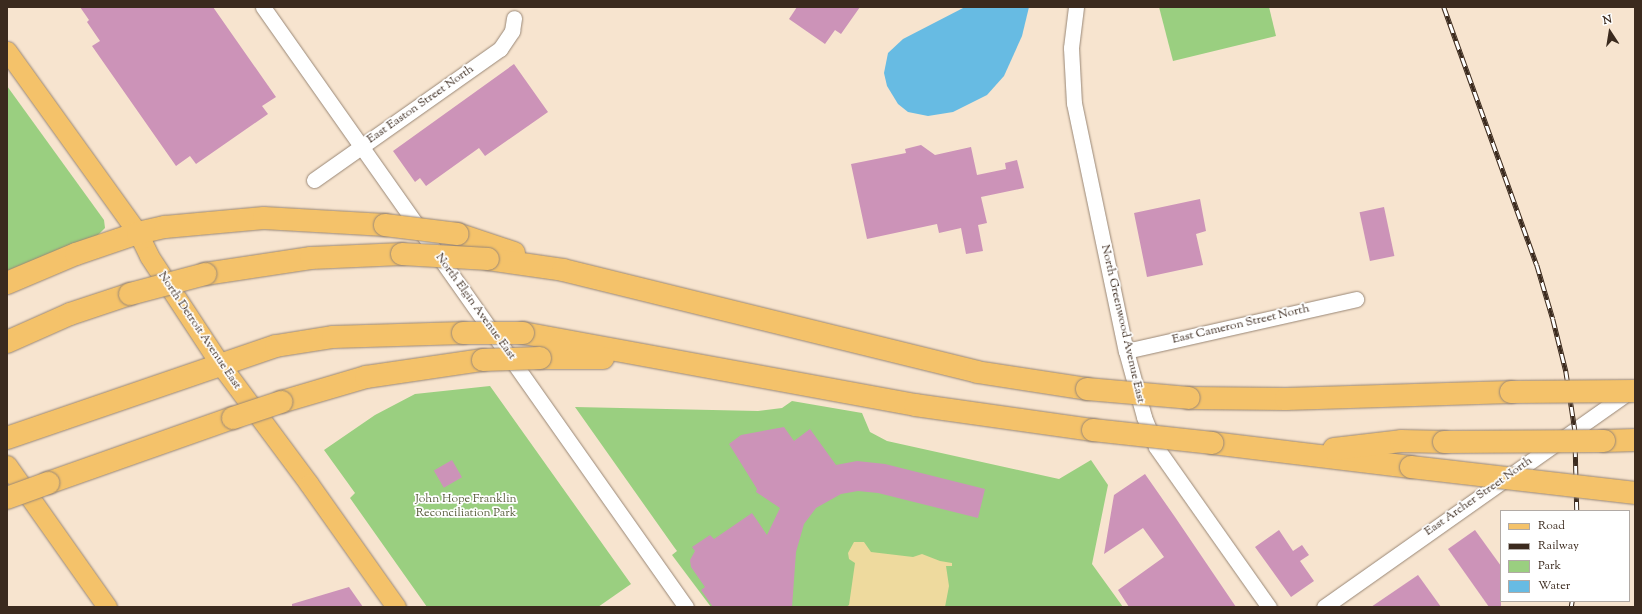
<!DOCTYPE html>
<html>
<head>
<meta charset="utf-8">
<style>
	body { margin:0 }
	#map { position:relative; width:1642px; height:614px; overflow:hidden; background:#f7e4cf; font-family:"Sorts Mill Goudy",serif }
	div>[style] { position:absolute }
	.green>* { inset:0; background:#9acf80 }
	.sand>* { inset:0; background:#eeda9e }
	.water>* { inset:0; background:#67bbe3 }
	.building>* { inset:0; background:#cc93b8; transform-origin:0 0 }
	.roads { filter:drop-shadow(0 0 1px #998776) drop-shadow(0 0 1px #998776) }
	.minor>* { height:15px; margin:-7.5px; padding:0 7.5px; transform-origin:7.5px; border-radius:7.5px; background:#fff }
	.major>* { height:19px; margin:-9.5px; padding:0 9.5px; transform-origin:9.5px; border-radius:9.5px; background:#f4c26a }
	.highway>* { height:22px; margin:-11px; padding:0 11px; transform-origin:11px; border-radius:11px; background:#f4c26a }
	.rail>* { height:4.5px; margin-top:-2.25px; transform-origin:0; background:repeating-linear-gradient(90deg,#fff 0 9px,#3b2a1e 0 18px); box-sizing:border-box; border-block:1px solid #3b2a1e }
	.bridges { filter:drop-shadow(0 0 1px #998776) drop-shadow(0 0 1px #998776) }
	.highway-bridge>* { height:22px; margin:-11px; padding:0 11px; transform-origin:11px; border-radius:11px; background:#f4c26a }
	span { translate:-50% -50%; white-space:nowrap; text-align:center; line-height:1.15; -webkit-text-stroke:3.5px #fff; paint-order:stroke }
	.street-label { font-size:12px; color:#3b2a1e }
	.park-label { font-size:12px; color:#585c3b }
	.frame { position:absolute; inset:0; border:8px solid #3b2a1e; pointer-events:none }
	.legend { position:absolute; left:1500px; top:510px; width:130px; height:92px; box-sizing:border-box; background:#fff; border:1px solid #b1aaa5; margin:0; padding:5px 7px; list-style:none; font-size:12px; color:#3b2a1e }
	.legend li { display:flex; align-items:center; gap:8px; height:20px }
	.legend b { width:20px; border:1px solid #b1aaa5 }
	.north { position:absolute; left:1590px; top:12px; width:40px; height:40px; -webkit-text-stroke:3px #fff; paint-order:stroke; rotate:348deg; font-size:11px; font-weight:700; line-height:16px; text-align:center; color:#3b2a1e }
	.north::after { content:''; display:block; margin:auto; width:14px; height:18px; background:#3b2a1e; clip-path:polygon(50% 0,100% 100%,50% 72%,0 100%) }
</style>
</head>
<body>
<div id="map">
	<div class="green">
		<div style="clip-path:polygon(1159px 7px,1269px 7px,1276px 36px,1173px 61px)"></div>
		<div style="clip-path:polygon(7px 86px,104px 220px,105px 228px,94px 239px,7px 275px)"></div>
		<div style="clip-path:polygon(490px 386px,631px 584px,598px 607px,427px 607px,350px 498px,355px 493px,324px 450px,375px 415px,415px 394px)"></div>
		<div style="clip-path:polygon(792px 401px,862px 413px,870px 432px,887px 441px,1059px 479px,1091px 460px,1108px 485px,1092px 564px,1123px 607px,711px 607px,672px 555px,677px 551px,674px 547px,575px 407px,758px 411px,782px 408px)"></div>
	</div>
	<div class="sand">
		<div style="clip-path:polygon(854px 542px,864px 542px,871px 552px,913px 557px,922px 554px,940px 561px,952px 563px,952px 566px,946px 566px,949px 586px,945px 607px,846px 607px,849px 605px,855px 563px,849px 559px,848px 553px)"></div>
	</div>
	<div class="water">
		<div style="clip-path:polygon(965px 7px,1029px 7px,1022px 36px,1004px 76px,987px 95px,953px 112px,928px 116px,908px 112px,898px 104px,887px 86px,884px 73px,888px 53px,903px 39px)"></div>
	</div>
	<div class="building">
		<div style="clip-path:polygon(80px 7px,213px 7px,276px 97px,262px 106px,268px 114px,196px 164px,190px 156px,176px 166px,92px 46px,100px 41px,87px 22px,89px 20px)"></div>
		<div style="clip-path:polygon(797px 7px,860px 7px,841px 34px,835px 30px,825px 44px,789px 19px)"></div>
		<div style="clip-path:polygon(514px 64px,548px 112px,485px 156px,479px 148px,426px 186px,420px 178px,415px 182px,393px 151px)"></div>
		<div style="clip-path:polygon(921px 145px,935px 155px,971px 147px,977px 175px,1006px 169px,1005px 163px,1017px 160px,1024px 188px,981px 197px,987px 223px,978px 225px,983px 251px,966px 254px,961px 228px,939px 233px,937px 224px,867px 239px,851px 164px,906px 153px,905px 149px)"></div>
		<div style="clip-path:polygon(1200px 199px,1206px 231px,1196px 234px,1203px 265px,1147px 277px,1134px 213px)"></div>
		<div style="left:1384px;top:207px;width:50px;height:25px;rotate:78deg"></div>
		<div style="clip-path:polygon(784px 427px,794px 441px,810px 429px,836px 465px,857px 461px,885px 464px,985px 489px,978px 518px,878px 493px,858px 491px,841px 494px,816px 508px,804px 524px,796px 552px,792px 607px,713px 607px,701px 590px,705px 587px,691px 567px,690px 560px,695px 551px,692px 547px,710px 535px,714px 539px,752px 513px,767px 535px,780px 508px,756px 492px,757px 489px,729px 444px,741px 435px)"></div>
		<div style="left:452px;top:460px;width:20px;height:21px;rotate:60deg"></div>
		<div style="clip-path:polygon(1145px 474px,1175px 517px,1236px 607px,1129px 607px,1118px 590px,1164px 557px,1143px 528px,1104px 554px,1114px 495px)"></div>
		<div style="clip-path:polygon(1279px 530px,1293px 551px,1302px 545px,1309px 555px,1300px 561px,1314px 581px,1291px 597px,1255px 547px)"></div>
		<div style="clip-path:polygon(1475px 530px,1501px 566px,1501px 607px,1489px 607px,1448px 549px)"></div>
		<div style="clip-path:polygon(1418px 575px,1441px 607px,1371px 607px)"></div>
		<div style="clip-path:polygon(349px 587px,363px 607px,292px 607px,292px 604px)"></div>
	</div>
	<div class="roads">
		<div class="minor">
			<div style="left:263px;top:7px;width:734px;rotate:54.82deg"></div>
			<div style="left:1076px;top:7px;width:41px;rotate:97deg"></div>
			<div style="left:1071px;top:48px;width:55px;rotate:86.9deg"></div>
			<div style="left:1074px;top:103px;width:253px;rotate:78.2deg"></div>
			<div style="left:1126px;top:351px;width:68px;rotate:74.7deg"></div>
			<div style="left:1144px;top:417px;width:32px;rotate:68deg"></div>
			<div style="left:1156px;top:447px;width:196px;rotate:54.8deg"></div>
			<div style="left:314px;top:180px;width:228px;rotate:-35.2deg"></div>
			<div style="left:500px;top:49px;width:22px;rotate:-56deg"></div>
			<div style="left:512px;top:31px;width:13px;rotate:-81deg"></div>
			<div style="left:1126px;top:351px;width:236px;rotate:-12.7deg"></div>
			<div style="left:1324px;top:607px;width:377px;rotate:-35.2deg"></div>
		</div>
		<div class="major">
			<div style="left:7px;top:51px;width:224px;rotate:54.3deg"></div>
			<div style="left:138px;top:233px;width:25px;rotate:64deg"></div>
			<div style="left:149px;top:256px;width:129px;rotate:56.7deg"></div>
			<div style="left:220px;top:364px;width:149px;rotate:53.4deg"></div>
			<div style="left:309px;top:484px;width:151px;rotate:54.7deg"></div>
			<div style="left:7px;top:465px;width:174px;rotate:54.8deg"></div>
		</div>
		<div class="highway">
			<div style="left:457px;top:234px;width:60px;rotate:18.4deg"></div>
			<div style="left:488px;top:259px;width:76px;rotate:8.3deg"></div>
			<div style="left:563px;top:270px;width:426px;rotate:13.8deg"></div>
			<div style="left:977px;top:372px;width:111px;rotate:8.8deg"></div>
			<div style="left:205px;top:274px;width:107px;rotate:-8.6deg"></div>
			<div style="left:311px;top:258px;width:91px;rotate:-2.5deg"></div>
			<div style="left:7px;top:283px;width:75px;rotate:-22.8deg"></div>
			<div style="left:76px;top:254px;width:65px;rotate:-18.7deg"></div>
			<div style="left:138px;top:233px;width:28px;rotate:-13deg"></div>
			<div style="left:165px;top:227px;width:99px;rotate:-5.2deg"></div>
			<div style="left:264px;top:218px;width:121px;rotate:3.3deg"></div>
			<div style="left:523px;top:333px;width:399px;rotate:10.4deg"></div>
			<div style="left:915px;top:405px;width:180px;rotate:8deg"></div>
			<div style="left:7px;top:342px;width:69px;rotate:-24deg"></div>
			<div style="left:70px;top:314px;width:63px;rotate:-18.4deg"></div>
			<div style="left:540px;top:358px;width:63px"></div>
			<div style="left:1189px;top:398px;width:97px;rotate:0.6deg"></div>
			<div style="left:1286px;top:399px;width:225px;rotate:-1.8deg"></div>
			<div style="left:281px;top:402px;width:89px;rotate:-16.4deg"></div>
			<div style="left:366px;top:377px;width:118px;rotate:-8.3deg"></div>
			<div style="left:7px;top:438px;width:284px;rotate:-18.9deg"></div>
			<div style="left:276px;top:346px;width:58px;rotate:-9deg"></div>
			<div style="left:333px;top:337px;width:130px;rotate:-1.8deg"></div>
			<div style="left:1604px;top:441px;width:31px;rotate:-2deg"></div>
			<div style="left:1212px;top:443px;width:200px;rotate:6.9deg"></div>
			<div style="left:1334px;top:449px;width:67px;rotate:-6.8deg"></div>
			<div style="left:1401px;top:441px;width:43px;rotate:1.3deg"></div>
			<div style="left:48px;top:483px;width:196px;rotate:-19.4deg"></div>
		</div>
	</div>
	<div class="rail">
		<div style="left:1444px;top:7px;width:274px;rotate:70.2deg"></div>
		<div style="left:1537px;top:265px;width:56px;rotate:73.5deg"></div>
		<div style="left:1553px;top:319px;width:54px;rotate:76deg"></div>
		<div style="left:1566px;top:371px;width:60px;rotate:81.3deg"></div>
		<div style="left:1575px;top:430px;width:81px;rotate:88.6deg"></div>
		<div style="left:1571px;top:607px;width:6px;rotate:-81deg"></div>
	</div>
	<div class="bridges">
		<div class="highway-bridge">
			<div style="left:385px;top:225px;width:73px;rotate:7.1deg"></div>
			<div style="left:402px;top:254px;width:86px;rotate:3.3deg"></div>
			<div style="left:130px;top:294px;width:78px;rotate:-14.9deg"></div>
			<div style="left:463px;top:333px;width:60px"></div>
			<div style="left:483px;top:360px;width:57px;rotate:-2deg"></div>
			<div style="left:1087px;top:389px;width:102px;rotate:5deg"></div>
			<div style="left:1511px;top:392px;width:124px;rotate:-0.5deg"></div>
			<div style="left:233px;top:418px;width:51px;rotate:-18.4deg"></div>
			<div style="left:1093px;top:430px;width:120px;rotate:6.2deg"></div>
			<div style="left:1444px;top:442px;width:160px;rotate:-0.4deg"></div>
			<div style="left:1411px;top:467px;width:226px;rotate:6.6deg"></div>
			<div style="left:7px;top:498px;width:44px;rotate:-20.1deg"></div>
		</div>
	</div>
	<div class="street-label">
		<span style="left:421px;top:105px;rotate:-35deg">East Easton Street North</span>
		<span style="left:475px;top:307px;rotate:54deg">North Elgin Avenue East</span>
		<span style="left:1122px;top:324px;rotate:77deg">North Greenwood Avenue East</span>
		<span style="left:1241px;top:325px;rotate:-13deg">East Cameron Street North</span>
		<span style="left:199px;top:331px;rotate:56deg">North Detroit Avenue East</span>
		<span style="left:1479px;top:497px;rotate:-35deg">East Archer Street North</span>
	</div>
	<div class="park-label">
		<span style="left:466px;top:507px">John Hope Franklin<br>Reconciliation Park</span>
	</div>
	<div class="frame"></div>
	<ul class="legend">
	<li><b style="height:5px;background:#f4c26a"></b>Road</li>
	<li><b style="height:5px;background:#3b2a1e"></b>Railway</li>
	<li><b style="height:11px;background:#9acf80"></b>Park</li>
	<li><b style="height:11px;background:#67bbe3"></b>Water</li>
	</ul>
	<div class="north">N</div>
</div>
</body>
</html>
